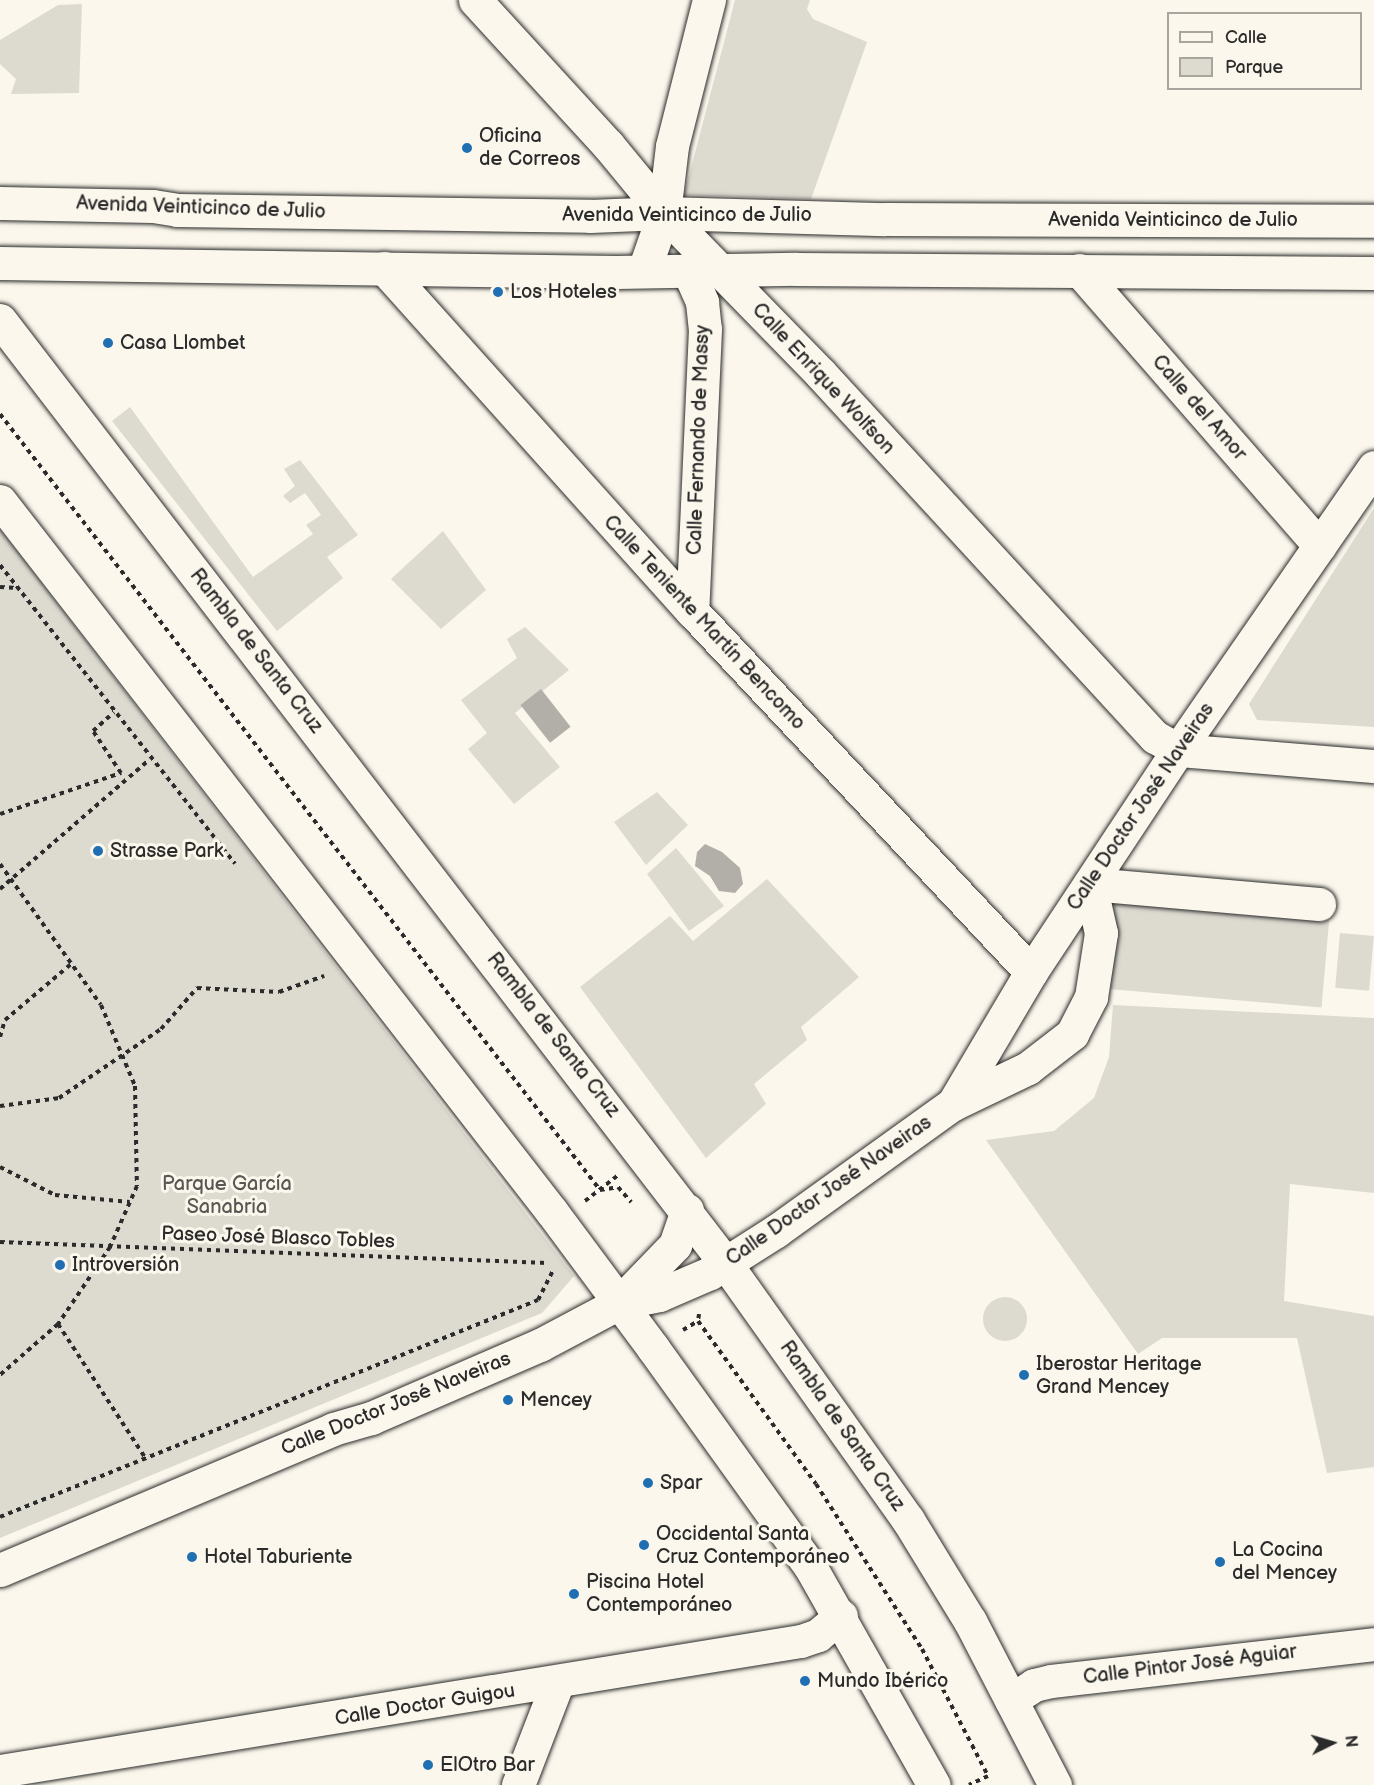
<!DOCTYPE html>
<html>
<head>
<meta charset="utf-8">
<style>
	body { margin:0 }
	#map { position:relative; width:1374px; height:1785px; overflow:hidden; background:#fbf7ec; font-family:"Balsamiq Sans",sans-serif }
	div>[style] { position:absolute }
	.green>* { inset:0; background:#dddad0; transform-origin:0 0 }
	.round { border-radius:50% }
	.water>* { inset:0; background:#b1afa7; transform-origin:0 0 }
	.path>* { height:4px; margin-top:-2px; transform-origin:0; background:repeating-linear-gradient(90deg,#2b2b2b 0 4.5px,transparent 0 9px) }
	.roads { filter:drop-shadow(0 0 2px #2b2b2b) drop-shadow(0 0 2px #2b2b2b) }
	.minor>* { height:33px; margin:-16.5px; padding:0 16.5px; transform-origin:16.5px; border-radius:16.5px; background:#fbf7ec }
	.major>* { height:33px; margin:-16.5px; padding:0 16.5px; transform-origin:16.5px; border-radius:16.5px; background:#fbf7ec }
	.dots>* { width:16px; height:16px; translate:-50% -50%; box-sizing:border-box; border:3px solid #fbf7ec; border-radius:50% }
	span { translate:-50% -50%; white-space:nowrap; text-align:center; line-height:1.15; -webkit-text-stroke:6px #fbf7ec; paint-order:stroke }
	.poi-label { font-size:20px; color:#2b2b2b }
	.left { translate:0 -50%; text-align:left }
	.street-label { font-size:20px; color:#2b2b2b }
	.park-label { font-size:20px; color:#585754 }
	.legend { position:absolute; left:1167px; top:12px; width:195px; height:78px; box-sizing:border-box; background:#fbf7ec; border:2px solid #a8a59f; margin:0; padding:8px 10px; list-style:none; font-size:18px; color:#2b2b2b }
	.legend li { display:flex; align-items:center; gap:12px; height:30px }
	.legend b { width:30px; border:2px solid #a8a59f }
	.north { position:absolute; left:1302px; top:1713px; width:60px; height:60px; -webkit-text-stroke:4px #fbf7ec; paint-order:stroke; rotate:85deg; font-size:16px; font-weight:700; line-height:24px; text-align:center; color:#2b2b2b }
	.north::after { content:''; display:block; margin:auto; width:21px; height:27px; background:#2b2b2b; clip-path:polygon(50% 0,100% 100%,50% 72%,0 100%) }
</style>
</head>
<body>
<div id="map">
	<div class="green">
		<div style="clip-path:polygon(735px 0,810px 0,807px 9px,813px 19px,867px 42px,811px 199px,684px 195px)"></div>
		<div style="clip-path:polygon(82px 4px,79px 93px,11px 94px,16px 79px,0 64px,0 40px,58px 5px)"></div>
		<div style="clip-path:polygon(130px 407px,253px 577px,313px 534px,306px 525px,321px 515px,305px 493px,290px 503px,283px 496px,295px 486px,284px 469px,300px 460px,358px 535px,327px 557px,343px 578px,277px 631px,112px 421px)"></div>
		<div style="clip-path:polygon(1374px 508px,1374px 727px,1257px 720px,1249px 704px)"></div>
		<div style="clip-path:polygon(0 529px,574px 1276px,542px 1313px,0 1538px)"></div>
		<div style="clip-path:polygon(443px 531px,486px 590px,441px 629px,391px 579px)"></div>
		<div style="clip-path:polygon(525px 627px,569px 670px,515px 713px,560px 767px,514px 804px,468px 749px,487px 733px,461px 700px,517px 658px,507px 639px)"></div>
		<div style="clip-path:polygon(657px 792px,688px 825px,646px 865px,614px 822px)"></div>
		<div style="clip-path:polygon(676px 848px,724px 906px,689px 931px,647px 874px)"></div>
		<div style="clip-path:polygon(767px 879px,859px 977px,801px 1027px,807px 1040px,754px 1084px,766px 1104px,706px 1158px,580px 987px,670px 916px,693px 941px)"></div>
		<div style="left:1114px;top:901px;width:216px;height:88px;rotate:5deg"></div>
		<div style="left:1340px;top:933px;width:34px;height:55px;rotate:5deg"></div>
		<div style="clip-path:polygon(1113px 1005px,1374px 1018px,1374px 1193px,1290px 1184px,1284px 1301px,1374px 1316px,1374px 1467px,1327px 1473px,1297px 1338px,1162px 1338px,1138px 1354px,986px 1140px,1054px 1131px,1094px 1098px,1109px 1057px)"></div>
		<div class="round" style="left:983px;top:1297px;width:44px;height:44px"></div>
	</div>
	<div class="water">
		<div style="left:541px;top:689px;width:48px;height:26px;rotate:52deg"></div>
		<div style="clip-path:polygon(705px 844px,722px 852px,740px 868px,743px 884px,735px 893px,719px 891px,710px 876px,695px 866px,697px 852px)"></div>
	</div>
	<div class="path">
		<div style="left:0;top:414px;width:981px;rotate:52.29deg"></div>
		<div style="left:600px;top:1190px;width:18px;rotate:-9deg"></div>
		<div style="left:618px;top:1187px;width:20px;rotate:49deg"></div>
		<div style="left:0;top:565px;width:380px;rotate:51.8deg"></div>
		<div style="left:0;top:587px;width:17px;rotate:3deg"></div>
		<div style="left:0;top:814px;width:128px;rotate:-18.7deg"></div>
		<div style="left:121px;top:773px;width:50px;rotate:-123.7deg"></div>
		<div style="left:93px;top:731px;width:28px;rotate:-42deg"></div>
		<div style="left:0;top:864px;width:173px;rotate:54.4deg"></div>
		<div style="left:101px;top:1005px;width:88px;rotate:67.2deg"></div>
		<div style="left:135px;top:1086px;width:100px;rotate:88.9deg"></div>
		<div style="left:137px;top:1186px;width:67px;rotate:113.9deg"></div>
		<div style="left:110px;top:1247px;width:93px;rotate:124deg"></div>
		<div style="left:58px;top:1324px;width:77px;rotate:138.7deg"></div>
		<div style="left:0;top:889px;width:198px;rotate:-40.9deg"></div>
		<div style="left:0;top:1037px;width:18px;rotate:-74deg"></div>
		<div style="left:5px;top:1020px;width:87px;rotate:-40.3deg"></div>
		<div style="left:0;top:1106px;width:60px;rotate:-7.7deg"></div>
		<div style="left:59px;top:1098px;width:123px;rotate:-34.1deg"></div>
		<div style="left:161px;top:1029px;width:55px;rotate:-48.7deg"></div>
		<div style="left:197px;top:988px;width:82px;rotate:2.8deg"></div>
		<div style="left:279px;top:992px;width:48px;rotate:-19.6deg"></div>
		<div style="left:0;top:1167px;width:62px;rotate:27deg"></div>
		<div style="left:55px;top:1195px;width:75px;rotate:5.3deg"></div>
		<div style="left:585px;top:1201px;width:41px;rotate:-38deg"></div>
		<div style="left:0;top:1242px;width:548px;rotate:2.19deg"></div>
		<div style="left:699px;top:1314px;width:7px;rotate:98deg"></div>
		<div style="left:698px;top:1321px;width:201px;rotate:54.1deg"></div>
		<div style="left:816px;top:1484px;width:196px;rotate:57.3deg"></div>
		<div style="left:922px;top:1649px;width:143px;rotate:62.5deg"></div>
		<div style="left:988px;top:1776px;width:21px;rotate:155deg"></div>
		<div style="left:58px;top:1324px;width:161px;rotate:56.9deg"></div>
		<div style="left:683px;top:1330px;width:17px;rotate:-31deg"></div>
		<div style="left:0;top:1517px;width:580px;rotate:-21.97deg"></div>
		<div style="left:538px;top:1300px;width:34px;rotate:-63deg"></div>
	</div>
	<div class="roads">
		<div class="minor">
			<div style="left:475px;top:0;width:197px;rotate:47.5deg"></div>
			<div style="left:608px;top:145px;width:88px;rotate:50.5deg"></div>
			<div style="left:664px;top:213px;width:223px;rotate:45.7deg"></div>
			<div style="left:820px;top:373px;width:495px;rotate:47.4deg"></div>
			<div style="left:1155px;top:737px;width:26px;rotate:29deg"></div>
			<div style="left:1178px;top:750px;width:197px;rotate:4.7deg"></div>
			<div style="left:0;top:203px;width:153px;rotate:1.1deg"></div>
			<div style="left:153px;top:206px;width:24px;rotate:9deg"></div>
			<div style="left:177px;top:210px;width:413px;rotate:0.8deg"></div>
			<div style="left:590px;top:216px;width:74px;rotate:-2.3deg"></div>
			<div style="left:664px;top:213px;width:221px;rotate:1.6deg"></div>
			<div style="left:885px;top:219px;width:489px;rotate:0.2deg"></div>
			<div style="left:0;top:263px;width:616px;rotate:0.84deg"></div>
			<div style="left:616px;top:272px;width:180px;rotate:-1deg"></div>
			<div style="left:796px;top:269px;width:578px;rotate:0.4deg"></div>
			<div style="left:384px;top:268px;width:461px;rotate:48.1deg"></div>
			<div style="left:692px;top:611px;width:495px;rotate:46.8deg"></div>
			<div style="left:644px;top:270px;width:60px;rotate:-70.7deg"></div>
			<div style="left:664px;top:213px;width:67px;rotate:-83.2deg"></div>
			<div style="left:672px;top:146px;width:151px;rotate:-75.8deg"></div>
			<div style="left:688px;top:270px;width:35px;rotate:66deg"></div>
			<div style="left:702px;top:302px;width:27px;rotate:84deg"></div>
			<div style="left:705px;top:329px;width:282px;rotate:92.6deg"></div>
			<div style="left:1079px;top:270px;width:366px;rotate:48.9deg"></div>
			<div style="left:953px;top:1104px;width:83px;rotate:-25.6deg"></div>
			<div style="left:1028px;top:1068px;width:56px;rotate:-37.7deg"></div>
			<div style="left:1072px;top:1034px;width:42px;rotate:-62.8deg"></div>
			<div style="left:1091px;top:997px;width:65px;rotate:-81.1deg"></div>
			<div style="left:1101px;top:933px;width:50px;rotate:-102.7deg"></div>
			<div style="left:1090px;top:884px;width:230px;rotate:5deg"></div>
			<div style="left:0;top:1570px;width:362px;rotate:-22.9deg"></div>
			<div style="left:333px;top:1429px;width:40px;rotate:-16deg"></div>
			<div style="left:371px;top:1418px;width:184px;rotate:-23.4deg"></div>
			<div style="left:540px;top:1345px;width:89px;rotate:-28deg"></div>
			<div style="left:619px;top:1303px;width:41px;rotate:-11.3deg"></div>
			<div style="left:659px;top:1295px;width:56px;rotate:-23.3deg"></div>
			<div style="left:710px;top:1273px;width:78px;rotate:-32.5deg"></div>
			<div style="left:776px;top:1231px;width:218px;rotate:-35.7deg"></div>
			<div style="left:953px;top:1104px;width:153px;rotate:-59.4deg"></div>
			<div style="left:1031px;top:972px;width:266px;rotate:-56.5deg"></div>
			<div style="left:1178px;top:750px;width:344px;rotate:-55.3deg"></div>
			<div style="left:1011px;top:1700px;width:27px;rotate:-33deg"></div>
			<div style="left:1034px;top:1685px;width:17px;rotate:-13deg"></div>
			<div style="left:1051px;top:1681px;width:325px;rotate:-6.5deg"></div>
			<div style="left:0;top:1771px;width:811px;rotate:-9.22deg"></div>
			<div style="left:801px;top:1641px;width:18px;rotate:-19deg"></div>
			<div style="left:818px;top:1635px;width:30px;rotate:-40deg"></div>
			<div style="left:518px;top:1785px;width:108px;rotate:-68.9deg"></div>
		</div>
		<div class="major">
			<div style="left:0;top:320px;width:1191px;rotate:52.44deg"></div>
			<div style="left:726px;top:1264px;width:314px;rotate:54.6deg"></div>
			<div style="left:908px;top:1520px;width:119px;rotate:58.5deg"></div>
			<div style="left:970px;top:1621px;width:185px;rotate:62.6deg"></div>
			<div style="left:0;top:501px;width:900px;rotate:52.18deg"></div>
			<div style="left:552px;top:1212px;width:169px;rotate:53.4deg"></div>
			<div style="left:653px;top:1348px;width:271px;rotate:54.3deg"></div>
			<div style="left:811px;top:1568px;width:249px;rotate:60.5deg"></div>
			<div style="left:619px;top:1303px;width:81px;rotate:-46deg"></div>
			<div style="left:675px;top:1245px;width:37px;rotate:-71deg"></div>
		</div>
	</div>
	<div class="dots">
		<div style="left:467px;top:148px;background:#1f6fb2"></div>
		<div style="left:498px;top:292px;background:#1f6fb2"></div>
		<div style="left:108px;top:343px;background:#1f6fb2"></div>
		<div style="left:98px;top:851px;background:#1f6fb2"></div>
		<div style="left:60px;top:1265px;background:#1f6fb2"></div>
		<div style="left:1024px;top:1375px;background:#1f6fb2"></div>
		<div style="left:508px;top:1400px;background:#1f6fb2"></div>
		<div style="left:648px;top:1483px;background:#1f6fb2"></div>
		<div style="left:644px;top:1545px;background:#1f6fb2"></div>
		<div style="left:192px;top:1557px;background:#1f6fb2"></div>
		<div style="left:1220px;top:1562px;background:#1f6fb2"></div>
		<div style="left:574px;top:1594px;background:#1f6fb2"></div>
		<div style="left:805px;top:1681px;background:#1f6fb2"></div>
		<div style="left:428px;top:1765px;background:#1f6fb2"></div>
	</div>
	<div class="poi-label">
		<span class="left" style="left:479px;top:148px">Oficina<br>de Correos</span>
		<span class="left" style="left:510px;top:292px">Los Hoteles</span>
		<span class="left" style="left:120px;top:343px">Casa Llombet</span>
		<span class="left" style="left:110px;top:851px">Strasse Park</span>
		<span class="left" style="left:72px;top:1265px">Introversión</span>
		<span class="left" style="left:1036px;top:1376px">Iberostar Heritage<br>Grand Mencey</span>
		<span class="left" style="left:520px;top:1400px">Mencey</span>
		<span class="left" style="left:660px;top:1483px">Spar</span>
		<span class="left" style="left:656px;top:1546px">Occidental Santa<br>Cruz Contemporáneo</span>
		<span class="left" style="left:1232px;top:1562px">La Cocina<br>del Mencey</span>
		<span class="left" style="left:204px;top:1557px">Hotel Taburiente</span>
		<span class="left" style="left:586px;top:1594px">Piscina Hotel<br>Contemporáneo</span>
		<span class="left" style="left:817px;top:1681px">Mundo Ibérico</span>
		<span class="left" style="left:440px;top:1765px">ElOtro Bar</span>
	</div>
	<div class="street-label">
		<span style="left:201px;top:208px;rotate:2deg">Avenida Veinticinco de Julio</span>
		<span style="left:687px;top:215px">Avenida Veinticinco de Julio</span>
		<span style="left:1173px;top:220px">Avenida Veinticinco de Julio</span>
		<span style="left:823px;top:379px;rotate:47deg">Calle Enrique Wolfson</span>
		<span style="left:1199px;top:408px;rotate:49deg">Calle del Amor</span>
		<span style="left:699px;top:440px;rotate:-88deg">Calle Fernando de Massy</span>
		<span style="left:704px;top:623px;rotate:47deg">Calle Teniente Martín Bencomo</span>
		<span style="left:256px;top:651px;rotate:52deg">Rambla de Santa Cruz</span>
		<span style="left:1141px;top:807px;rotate:-56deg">Calle Doctor José Naveiras</span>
		<span style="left:553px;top:1035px;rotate:52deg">Rambla de Santa Cruz</span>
		<span style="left:829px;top:1191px;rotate:-35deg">Calle Doctor José Naveiras</span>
		<span style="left:278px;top:1238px;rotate:2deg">Paseo José Blasco Tobles</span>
		<span style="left:396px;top:1404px;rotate:-22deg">Calle Doctor José Naveiras</span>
		<span style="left:842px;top:1426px;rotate:55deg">Rambla de Santa Cruz</span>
		<span style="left:1190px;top:1665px;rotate:-7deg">Calle Pintor José Aguiar</span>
		<span style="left:425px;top:1705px;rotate:-9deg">Calle Doctor Guigou</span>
	</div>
	<div class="park-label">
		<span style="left:227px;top:1196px">Parque García<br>Sanabria</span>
	</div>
	<ul class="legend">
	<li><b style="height:8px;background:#fbf7ec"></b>Calle</li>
	<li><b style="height:16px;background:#dddad0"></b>Parque</li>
	</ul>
	<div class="north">N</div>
</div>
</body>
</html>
